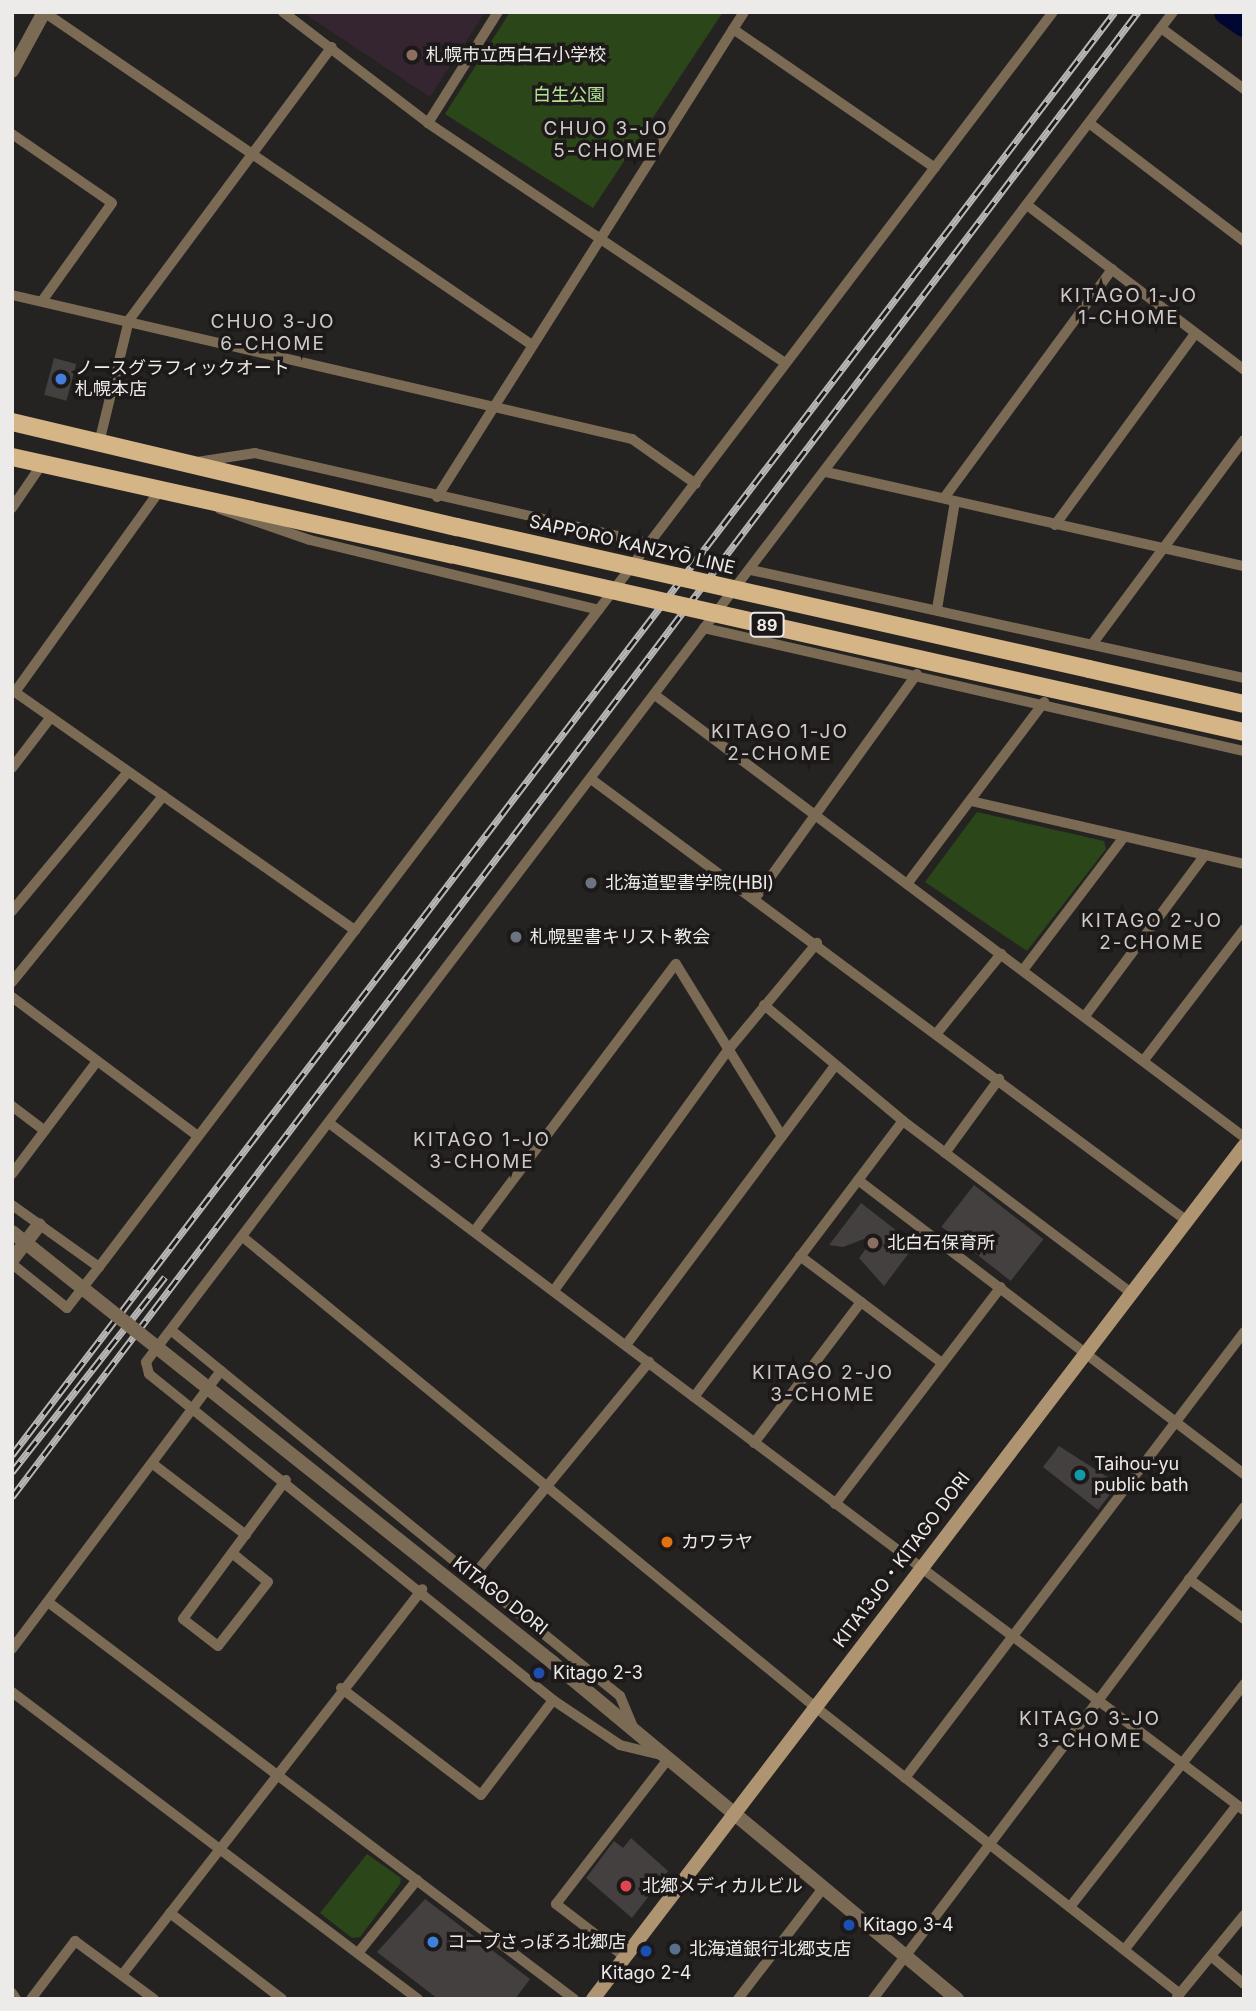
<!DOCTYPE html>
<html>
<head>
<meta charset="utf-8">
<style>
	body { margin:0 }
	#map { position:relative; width:1256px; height:2011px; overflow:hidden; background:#252322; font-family:Inter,"Noto Sans JP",sans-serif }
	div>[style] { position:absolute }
	.education>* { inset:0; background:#342531 }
	.green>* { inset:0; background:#2b4618 }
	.river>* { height:26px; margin:-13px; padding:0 13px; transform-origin:13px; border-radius:13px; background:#000731 }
	.building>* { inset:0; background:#43403f; transform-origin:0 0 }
	.minor>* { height:10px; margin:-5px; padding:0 5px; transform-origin:5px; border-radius:5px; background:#7b6b55 }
	.tertiary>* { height:14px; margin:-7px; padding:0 7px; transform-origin:7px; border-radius:7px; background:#7b6b55 }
	.secondary>* { height:14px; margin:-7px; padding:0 7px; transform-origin:7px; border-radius:7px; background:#ae9470 }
	.primary>* { height:18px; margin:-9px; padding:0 9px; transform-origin:9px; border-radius:9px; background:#d5b485 }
	.rail>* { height:7px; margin-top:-3.5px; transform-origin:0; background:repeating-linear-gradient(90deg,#1c1918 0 13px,#b9b7b6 0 26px); box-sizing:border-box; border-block:2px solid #b9b7b6 }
	.tertiary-bridge>* { height:14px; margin:-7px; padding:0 7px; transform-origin:7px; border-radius:7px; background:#7b6b55 }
	.primary-bridge>* { height:18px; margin:-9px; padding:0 9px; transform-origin:9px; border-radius:9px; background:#d5b485 }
	.dots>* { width:19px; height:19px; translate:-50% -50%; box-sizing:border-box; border:4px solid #1c1918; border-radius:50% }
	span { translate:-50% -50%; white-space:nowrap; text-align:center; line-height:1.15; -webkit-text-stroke:7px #1c1918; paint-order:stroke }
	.shield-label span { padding:2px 5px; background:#1c1918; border:2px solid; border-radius:5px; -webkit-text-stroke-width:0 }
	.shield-label { font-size:16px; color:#edebea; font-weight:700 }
	.poi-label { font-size:18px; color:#edebea }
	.left { translate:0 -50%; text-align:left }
	.park-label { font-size:18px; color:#b2e394 }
	.street-label { font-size:18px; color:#edebea }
	.neighbourhood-label { font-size:19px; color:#cdcac8; letter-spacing:2px }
	.frame { position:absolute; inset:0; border:14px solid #edebea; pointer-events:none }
</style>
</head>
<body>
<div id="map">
	<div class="education">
		<div style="clip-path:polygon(302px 12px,485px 12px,430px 97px)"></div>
	</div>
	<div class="green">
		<div style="clip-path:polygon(510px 12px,723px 12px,593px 208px,445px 114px)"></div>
		<div style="clip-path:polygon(977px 812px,1104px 841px,1106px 849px,1027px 951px,925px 882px)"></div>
		<div style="clip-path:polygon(367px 1854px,401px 1878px,400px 1884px,360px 1937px,352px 1938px,320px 1913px)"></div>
	</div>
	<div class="river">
		<div style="left:1227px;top:12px;width:21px;rotate:35deg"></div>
	</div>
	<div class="building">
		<div style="left:54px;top:358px;width:23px;height:38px;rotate:15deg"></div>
		<div style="left:974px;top:1185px;width:88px;height:53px;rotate:38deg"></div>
		<div style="clip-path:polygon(861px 1203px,915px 1245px,884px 1286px,859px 1258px,877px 1234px,843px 1247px,829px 1245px)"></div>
		<div style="clip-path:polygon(1059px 1446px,1118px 1484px,1098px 1510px,1043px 1467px)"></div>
		<div style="clip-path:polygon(631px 1838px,668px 1871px,632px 1918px,586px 1878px,614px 1841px,623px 1848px)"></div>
		<div style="clip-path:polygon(425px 1899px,530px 1979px,515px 1999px,438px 1999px,377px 1952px)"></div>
	</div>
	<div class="minor">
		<div style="left:44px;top:12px;width:591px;rotate:34.31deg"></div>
		<div style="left:283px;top:12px;width:183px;rotate:37.4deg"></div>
		<div style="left:428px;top:123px;width:430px;rotate:33.9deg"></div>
		<div style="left:1161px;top:28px;width:103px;rotate:36.3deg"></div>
		<div style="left:733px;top:29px;width:245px;rotate:34.5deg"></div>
		<div style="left:428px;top:123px;width:131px;rotate:-57.8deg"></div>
		<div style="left:1089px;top:123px;width:195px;rotate:37.3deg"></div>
		<div style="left:12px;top:134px;width:121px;rotate:34.6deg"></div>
		<div style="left:112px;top:203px;width:120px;rotate:125.5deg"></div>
		<div style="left:1027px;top:205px;width:273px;rotate:37.2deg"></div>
		<div style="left:12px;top:295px;width:637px;rotate:13.08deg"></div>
		<div style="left:632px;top:439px;width:78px;rotate:35.1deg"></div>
		<div style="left:99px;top:443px;width:127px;rotate:-76.3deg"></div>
		<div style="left:129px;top:320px;width:340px;rotate:-53.4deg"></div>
		<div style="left:197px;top:462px;width:59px;rotate:-8.8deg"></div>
		<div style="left:255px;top:453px;width:404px;rotate:12.9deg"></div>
		<div style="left:826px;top:472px;width:428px;rotate:12.7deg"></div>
		<div style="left:437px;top:497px;width:574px;rotate:-57.67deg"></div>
		<div style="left:944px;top:498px;width:284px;rotate:-53.7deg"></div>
		<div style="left:12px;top:508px;width:53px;rotate:-55.7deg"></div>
		<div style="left:220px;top:509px;width:95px;rotate:19deg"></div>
		<div style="left:310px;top:540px;width:297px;rotate:13.6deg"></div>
		<div style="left:1055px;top:525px;width:237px;rotate:-53.8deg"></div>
		<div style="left:751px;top:570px;width:505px;rotate:12.36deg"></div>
		<div style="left:937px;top:609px;width:109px;rotate:-80.5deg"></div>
		<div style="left:704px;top:628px;width:554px;rotate:12.83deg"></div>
		<div style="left:1093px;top:643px;width:253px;rotate:-53.4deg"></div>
		<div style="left:12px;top:690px;width:419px;rotate:35deg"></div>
		<div style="left:15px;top:692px;width:250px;rotate:-54.3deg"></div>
		<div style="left:655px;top:695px;width:736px;rotate:36.89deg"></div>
		<div style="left:12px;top:768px;width:64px;rotate:-52.6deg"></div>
		<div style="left:591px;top:779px;width:742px;rotate:36.56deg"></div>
		<div style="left:971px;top:801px;width:280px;rotate:13deg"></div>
		<div style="left:907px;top:884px;width:228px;rotate:-53deg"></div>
		<div style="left:756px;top:897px;width:275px;rotate:-54.2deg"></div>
		<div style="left:12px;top:911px;width:181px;rotate:-50.2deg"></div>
		<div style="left:1023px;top:970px;width:167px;rotate:-52.8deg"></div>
		<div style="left:12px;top:982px;width:240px;rotate:-50.9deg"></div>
		<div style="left:12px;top:997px;width:232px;rotate:36.8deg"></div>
		<div style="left:764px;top:1005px;width:181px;rotate:39.8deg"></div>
		<div style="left:903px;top:1121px;width:286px;rotate:37deg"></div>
		<div style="left:1085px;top:1016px;width:201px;rotate:-53.3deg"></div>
		<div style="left:937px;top:1033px;width:102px;rotate:-51deg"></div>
		<div style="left:1144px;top:1060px;width:165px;rotate:-52.6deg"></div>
		<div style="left:12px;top:1106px;width:41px;rotate:37.1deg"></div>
		<div style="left:329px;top:1123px;width:1144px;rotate:36.9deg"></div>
		<div style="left:945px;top:1153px;width:92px;rotate:-53.9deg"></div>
		<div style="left:12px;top:1174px;width:141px;rotate:-53deg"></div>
		<div style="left:858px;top:1180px;width:485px;rotate:37.3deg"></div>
		<div style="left:12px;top:1205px;width:107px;rotate:35.5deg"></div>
		<div style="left:99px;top:1267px;width:52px;rotate:128deg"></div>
		<div style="left:67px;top:1308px;width:70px;rotate:-141.3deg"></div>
		<div style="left:476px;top:1229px;width:332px;rotate:-53deg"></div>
		<div style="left:676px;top:964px;width:202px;rotate:58.4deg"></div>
		<div style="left:244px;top:1238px;width:738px;rotate:39.39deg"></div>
		<div style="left:814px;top:1706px;width:464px;rotate:38.2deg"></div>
		<div style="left:800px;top:1256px;width:178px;rotate:37deg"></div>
		<div style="left:99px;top:1267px;width:1576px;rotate:-52.76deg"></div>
		<div style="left:555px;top:1289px;width:296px;rotate:-54.1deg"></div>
		<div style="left:729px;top:1049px;width:138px;rotate:-50.3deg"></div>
		<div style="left:172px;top:1331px;width:578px;rotate:39.17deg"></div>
		<div style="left:620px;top:1696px;width:41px;rotate:67.2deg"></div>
		<div style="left:626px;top:1345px;width:349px;rotate:-53.2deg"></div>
		<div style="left:694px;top:1397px;width:346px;rotate:-52.9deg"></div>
		<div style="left:754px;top:1443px;width:177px;rotate:-52.8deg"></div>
		<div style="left:153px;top:1464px;width:117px;rotate:37.4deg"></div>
		<div style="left:835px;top:1504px;width:273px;rotate:-52.6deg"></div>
		<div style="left:232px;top:1553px;width:46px;rotate:38.9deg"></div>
		<div style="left:268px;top:1582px;width:81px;rotate:128deg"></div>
		<div style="left:218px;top:1646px;width:44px;rotate:-142.4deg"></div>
		<div style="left:183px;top:1619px;width:173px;rotate:-53.5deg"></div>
		<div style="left:474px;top:1575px;width:276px;rotate:-50.6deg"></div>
		<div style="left:1189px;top:1579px;width:68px;rotate:36deg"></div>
		<div style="left:48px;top:1602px;width:659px;rotate:37.04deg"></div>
		<div style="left:12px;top:1649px;width:348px;rotate:-53.1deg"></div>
		<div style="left:341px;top:1688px;width:176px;rotate:37.4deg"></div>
		<div style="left:481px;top:1795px;width:119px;rotate:-52.8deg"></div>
		<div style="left:12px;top:1692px;width:509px;rotate:37.1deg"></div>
		<div style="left:661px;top:1755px;width:42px;rotate:-166.3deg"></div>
		<div style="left:620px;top:1745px;width:81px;rotate:-146.1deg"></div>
		<div style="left:553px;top:1700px;width:519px;rotate:-141.1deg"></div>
		<div style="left:149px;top:1374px;width:12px;rotate:-104deg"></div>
		<div style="left:146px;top:1362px;width:1696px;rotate:-52.74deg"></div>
		<div style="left:905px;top:1778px;width:560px;rotate:-52.76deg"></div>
		<div style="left:1070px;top:1907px;width:283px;rotate:-52deg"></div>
		<div style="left:170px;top:1913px;width:141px;rotate:37.5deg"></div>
		<div style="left:1125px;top:1949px;width:182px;rotate:-52.1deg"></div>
		<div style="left:358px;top:1953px;width:94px;rotate:-51.1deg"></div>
		<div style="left:1211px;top:1956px;width:43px;rotate:40.3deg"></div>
		<div style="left:625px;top:1957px;width:87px;rotate:-142.5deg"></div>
		<div style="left:556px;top:1904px;width:183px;rotate:-52.3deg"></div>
		<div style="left:122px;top:1975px;width:489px;rotate:-52.1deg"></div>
		<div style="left:12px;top:1993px;width:7px;rotate:56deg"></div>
		<div style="left:1177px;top:1997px;width:106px;rotate:-50.7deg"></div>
		<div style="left:31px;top:1999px;width:73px;rotate:-52.8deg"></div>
		<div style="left:75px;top:1941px;width:98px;rotate:36.3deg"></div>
		<div style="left:738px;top:1999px;width:141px;rotate:-52.5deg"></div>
		<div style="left:873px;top:1999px;width:616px;rotate:-52.98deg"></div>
	</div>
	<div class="tertiary">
		<div style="left:12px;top:71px;width:67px;rotate:-61.5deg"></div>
		<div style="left:12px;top:1260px;width:44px;rotate:-52.4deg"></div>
		<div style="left:552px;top:1662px;width:527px;rotate:39.76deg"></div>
	</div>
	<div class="secondary">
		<div style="left:593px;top:1999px;width:1073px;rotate:-52.65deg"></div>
	</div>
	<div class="primary">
		<div style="left:12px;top:422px;width:457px;rotate:13.3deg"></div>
		<div style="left:12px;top:457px;width:450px;rotate:12.5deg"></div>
		<div style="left:1089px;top:669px;width:159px;rotate:12.7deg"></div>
		<div style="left:1084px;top:696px;width:164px;rotate:12.7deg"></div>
	</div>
	<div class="rail">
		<div style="left:12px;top:1455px;width:1816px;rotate:-52.61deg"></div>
		<div style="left:12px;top:1472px;width:248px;rotate:-51.9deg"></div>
		<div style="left:12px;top:1497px;width:1864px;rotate:-52.83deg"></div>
	</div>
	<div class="tertiary-bridge">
		<div style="left:12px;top:1232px;width:690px;rotate:38.53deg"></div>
	</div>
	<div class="primary-bridge">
		<div style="left:457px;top:527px;width:648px;rotate:12.66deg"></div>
		<div style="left:451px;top:554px;width:649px;rotate:12.64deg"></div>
	</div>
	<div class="dots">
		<div style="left:412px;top:55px;background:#8d6e63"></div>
		<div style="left:61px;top:379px;background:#3f7fe0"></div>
		<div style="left:591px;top:883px;background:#6b7280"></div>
		<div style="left:516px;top:937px;background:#6b7280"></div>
		<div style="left:873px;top:1243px;background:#8d6e63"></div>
		<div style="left:1080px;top:1475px;background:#0f9aa8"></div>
		<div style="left:667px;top:1542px;background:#e8710a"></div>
		<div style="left:539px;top:1673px;background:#1a4fb4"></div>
		<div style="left:626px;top:1886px;background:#e0444e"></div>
		<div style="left:849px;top:1925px;background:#1a4fb4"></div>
		<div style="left:433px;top:1942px;background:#3f7fe0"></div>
		<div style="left:675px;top:1949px;background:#5c6f8a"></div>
		<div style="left:646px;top:1951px;background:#1a4fb4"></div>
	</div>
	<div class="shield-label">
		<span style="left:767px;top:625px">89</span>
	</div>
	<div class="poi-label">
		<span class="left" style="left:426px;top:55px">札幌市立西白石小学校</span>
		<span class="left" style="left:75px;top:379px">ノースグラフィックオート<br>札幌本店</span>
		<span class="left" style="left:605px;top:883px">北海道聖書学院(HBI)</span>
		<span class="left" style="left:530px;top:937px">札幌聖書キリスト教会</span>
		<span class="left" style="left:887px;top:1243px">北白石保育所</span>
		<span class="left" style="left:1094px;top:1475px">Taihou-yu<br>public bath</span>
		<span class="left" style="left:681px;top:1542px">カワラヤ</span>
		<span class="left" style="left:553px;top:1673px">Kitago 2-3</span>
		<span class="left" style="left:642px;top:1886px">北郷メディカルビル</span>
		<span class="left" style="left:863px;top:1925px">Kitago 3-4</span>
		<span class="left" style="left:447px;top:1942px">コープさっぽろ北郷店</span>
		<span class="left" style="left:689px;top:1949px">北海道銀行北郷支店</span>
		<span style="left:646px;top:1973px">Kitago 2-4</span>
	</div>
	<div class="park-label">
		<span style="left:569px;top:95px">白生公園</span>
	</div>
	<div class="street-label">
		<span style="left:632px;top:545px;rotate:13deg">SAPPORO KANZYŌ LINE</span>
		<span style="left:902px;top:1560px;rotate:-53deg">KITA13JO・KITAGO DORI</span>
		<span style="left:500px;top:1596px;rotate:38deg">KITAGO DORI</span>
	</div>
	<div class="neighbourhood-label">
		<span style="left:606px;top:140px">CHUO 3-JO<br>5-CHOME</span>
		<span style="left:1129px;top:307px">KITAGO 1-JO<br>1-CHOME</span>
		<span style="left:273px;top:333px">CHUO 3-JO<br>6-CHOME</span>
		<span style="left:780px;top:743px">KITAGO 1-JO<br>2-CHOME</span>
		<span style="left:1152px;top:932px">KITAGO 2-JO<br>2-CHOME</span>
		<span style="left:482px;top:1151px">KITAGO 1-JO<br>3-CHOME</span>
		<span style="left:823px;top:1384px">KITAGO 2-JO<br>3-CHOME</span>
		<span style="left:1090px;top:1730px">KITAGO 3-JO<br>3-CHOME</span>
	</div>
	<div class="frame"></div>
</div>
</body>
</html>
